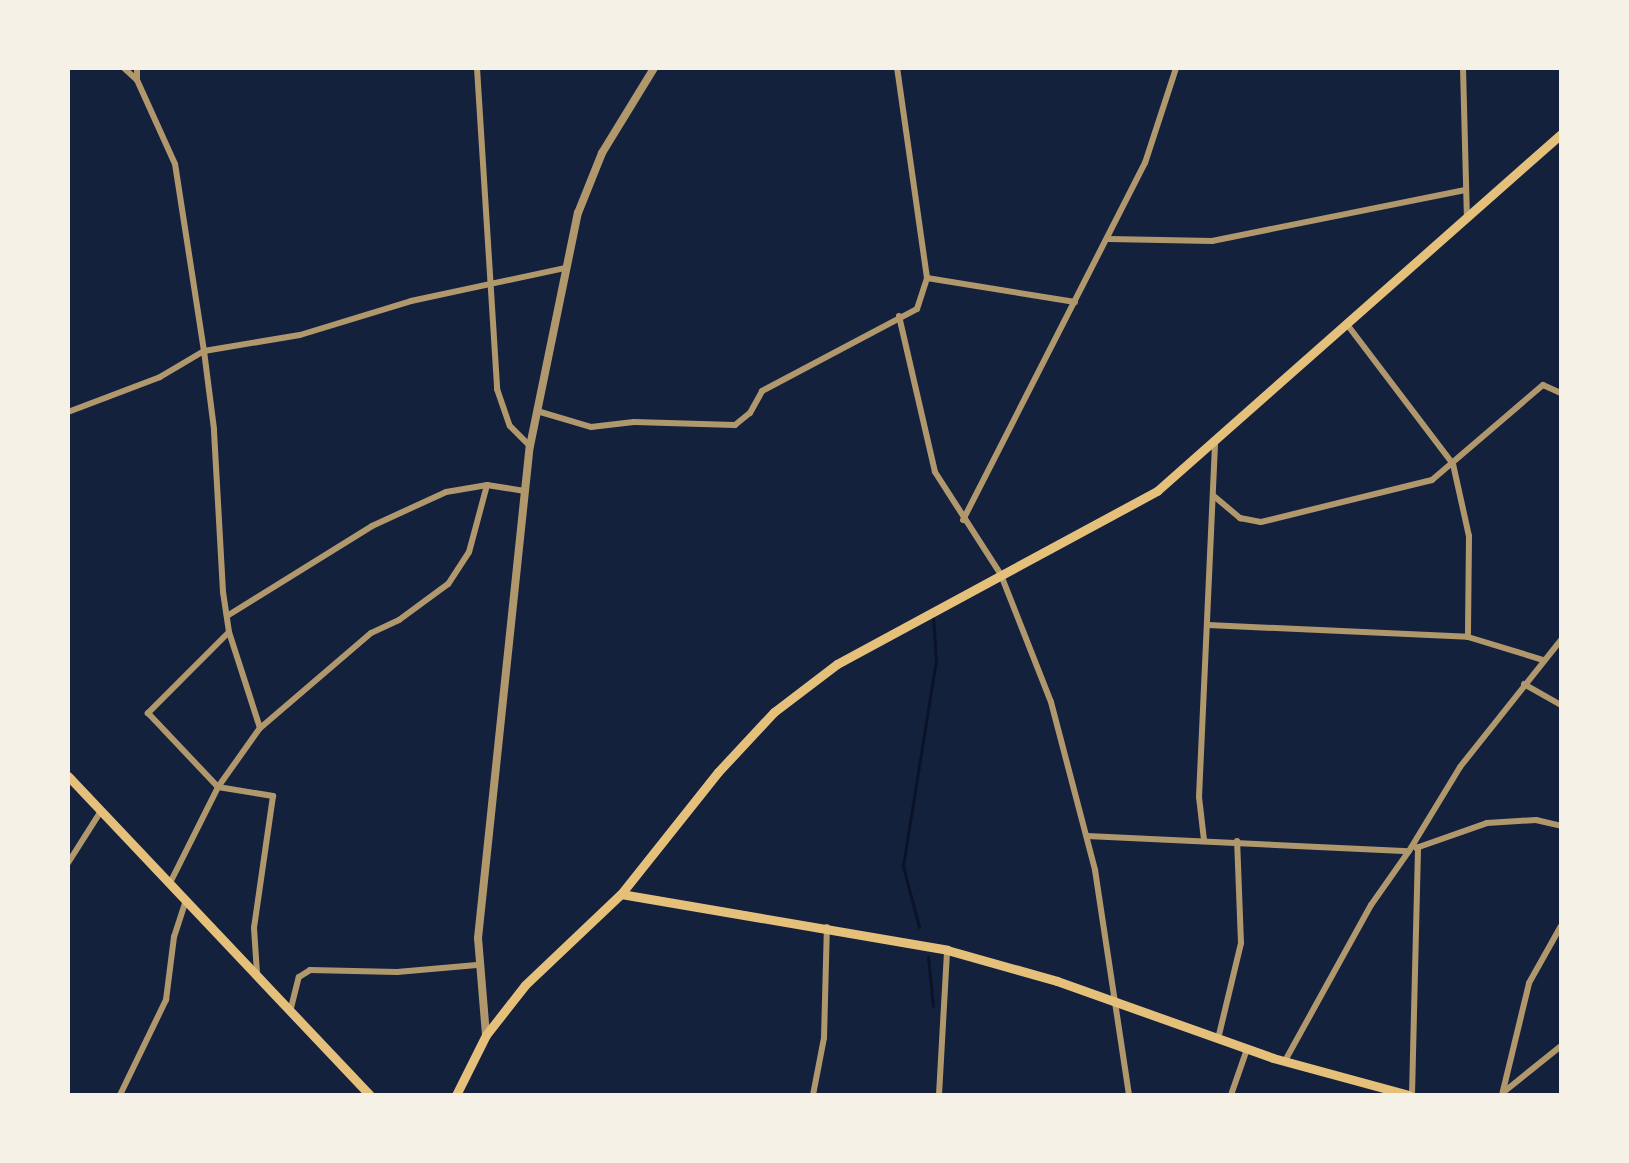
<!DOCTYPE html>
<html>
<head>
<meta charset="utf-8">
<style>
	body { margin:0 }
	#map { position:relative; width:1629px; height:1163px; overflow:hidden; background:#14213d; font-family:"Playfair Display",serif }
	div>[style] { position:absolute }
	.stream>* { height:3px; margin:-1.5px; padding:0 1.5px; transform-origin:1.5px; border-radius:1.5px; background:#0b132b }
	.minor>* { height:6px; margin:-3px; padding:0 3px; transform-origin:3px; border-radius:3px; background:#b1986c }
	.tertiary>* { height:8px; margin:-4px; padding:0 4px; transform-origin:4px; border-radius:4px; background:#b1986c }
	.secondary>* { height:9px; margin:-4.5px; padding:0 4.5px; transform-origin:4.5px; border-radius:4.5px; background:#e5c07b }
	span { translate:-50% -50%; white-space:nowrap; text-align:center; line-height:1.15; -webkit-text-stroke:8px #f6f1e7; paint-order:stroke }
	.frame { position:absolute; inset:0; border:70px solid #f6f1e7; pointer-events:none }
</style>
</head>
<body>
<div id="map">
	<div class="stream">
		<div style="left:919px;top:927px;width:63px;rotate:-104.7deg"></div>
		<div style="left:903px;top:866px;width:208px;rotate:-80.9deg"></div>
		<div style="left:936px;top:661px;width:45px;rotate:-93.8deg"></div>
		<div style="left:928px;top:957px;width:49px;rotate:84.2deg"></div>
	</div>
	<div class="minor">
		<div style="left:124px;top:68px;width:16px;rotate:43deg"></div>
		<div style="left:477px;top:68px;width:322px;rotate:86.4deg"></div>
		<div style="left:497px;top:389px;width:39px;rotate:71deg"></div>
		<div style="left:510px;top:426px;width:28px;rotate:45deg"></div>
		<div style="left:1463px;top:68px;width:148px;rotate:88.5deg"></div>
		<div style="left:1109px;top:239px;width:103px;rotate:1.1deg"></div>
		<div style="left:1212px;top:241px;width:257px;rotate:-11.4deg"></div>
		<div style="left:927px;top:278px;width:150px;rotate:9.2deg"></div>
		<div style="left:899px;top:316px;width:160px;rotate:77deg"></div>
		<div style="left:935px;top:472px;width:122px;rotate:57.3deg"></div>
		<div style="left:1001px;top:575px;width:136px;rotate:68.5deg"></div>
		<div style="left:1051px;top:702px;width:174px;rotate:75.3deg"></div>
		<div style="left:1095px;top:870px;width:228px;rotate:81.4deg"></div>
		<div style="left:1349px;top:327px;width:172px;rotate:52.8deg"></div>
		<div style="left:1453px;top:464px;width:74px;rotate:77.5deg"></div>
		<div style="left:1469px;top:536px;width:101px;rotate:90.6deg"></div>
		<div style="left:537px;top:411px;width:56px;rotate:16.5deg"></div>
		<div style="left:591px;top:427px;width:43px;rotate:-6.6deg"></div>
		<div style="left:634px;top:422px;width:101px;rotate:1.7deg"></div>
		<div style="left:735px;top:425px;width:19px;rotate:-39deg"></div>
		<div style="left:750px;top:413px;width:25px;rotate:-61deg"></div>
		<div style="left:762px;top:391px;width:175px;rotate:-27.9deg"></div>
		<div style="left:917px;top:309px;width:33px;rotate:-72deg"></div>
		<div style="left:927px;top:278px;width:212px;rotate:-98.1deg"></div>
		<div style="left:68px;top:412px;width:98px;rotate:-20.8deg"></div>
		<div style="left:160px;top:377px;width:51px;rotate:-30.6deg"></div>
		<div style="left:204px;top:351px;width:189px;rotate:-98.8deg"></div>
		<div style="left:175px;top:164px;width:92px;rotate:-114.3deg"></div>
		<div style="left:137px;top:80px;width:12px;rotate:-90deg"></div>
		<div style="left:487px;top:485px;width:38px;rotate:9deg"></div>
		<div style="left:1215px;top:497px;width:33px;rotate:40deg"></div>
		<div style="left:1240px;top:518px;width:21px;rotate:11deg"></div>
		<div style="left:1261px;top:522px;width:176px;rotate:-13.8deg"></div>
		<div style="left:1432px;top:480px;width:146px;rotate:-40.6deg"></div>
		<div style="left:1543px;top:385px;width:20px;rotate:24deg"></div>
		<div style="left:963px;top:520px;width:401px;rotate:-63deg"></div>
		<div style="left:1145px;top:163px;width:100px;rotate:-71.9deg"></div>
		<div style="left:227px;top:616px;width:171px;rotate:-31.8deg"></div>
		<div style="left:372px;top:526px;width:81px;rotate:-24.7deg"></div>
		<div style="left:446px;top:492px;width:42px;rotate:-9.7deg"></div>
		<div style="left:487px;top:485px;width:69px;rotate:105deg"></div>
		<div style="left:469px;top:552px;width:38px;rotate:123deg"></div>
		<div style="left:448px;top:584px;width:61px;rotate:143.7deg"></div>
		<div style="left:399px;top:620px;width:31px;rotate:155deg"></div>
		<div style="left:371px;top:633px;width:146px;rotate:139.4deg"></div>
		<div style="left:1208px;top:625px;width:260px;rotate:2.6deg"></div>
		<div style="left:1468px;top:637px;width:78px;rotate:17deg"></div>
		<div style="left:229px;top:632px;width:115px;rotate:135deg"></div>
		<div style="left:148px;top:713px;width:102px;rotate:46.6deg"></div>
		<div style="left:218px;top:787px;width:56px;rotate:9.3deg"></div>
		<div style="left:273px;top:796px;width:133px;rotate:98.2deg"></div>
		<div style="left:254px;top:928px;width:45px;rotate:86.2deg"></div>
		<div style="left:1524px;top:684px;width:43px;rotate:29.6deg"></div>
		<div style="left:1087px;top:836px;width:322px;rotate:2.7deg"></div>
		<div style="left:1409px;top:851px;width:66px;rotate:125.1deg"></div>
		<div style="left:1371px;top:905px;width:178px;rotate:118.9deg"></div>
		<div style="left:1204px;top:840px;width:43px;rotate:-96.6deg"></div>
		<div style="left:1199px;top:797px;width:354px;rotate:-87.4deg"></div>
		<div style="left:1416px;top:848px;width:75px;rotate:-19.4deg"></div>
		<div style="left:1487px;top:823px;width:49px;rotate:-3.5deg"></div>
		<div style="left:1536px;top:820px;width:26px;rotate:13deg"></div>
		<div style="left:1409px;top:851px;width:98px;rotate:-58.7deg"></div>
		<div style="left:1460px;top:767px;width:162px;rotate:-51.5deg"></div>
		<div style="left:68px;top:863px;width:62px;rotate:-57.6deg"></div>
		<div style="left:170px;top:883px;width:107px;rotate:-63.4deg"></div>
		<div style="left:218px;top:787px;width:72px;rotate:-54.6deg"></div>
		<div style="left:260px;top:728px;width:101px;rotate:-107.9deg"></div>
		<div style="left:229px;top:632px;width:40px;rotate:-98.5deg"></div>
		<div style="left:223px;top:592px;width:163px;rotate:-93.2deg"></div>
		<div style="left:214px;top:429px;width:79px;rotate:-97.3deg"></div>
		<div style="left:204px;top:351px;width:97px;rotate:-9.5deg"></div>
		<div style="left:300px;top:335px;width:116px;rotate:-17deg"></div>
		<div style="left:411px;top:301px;width:157px;rotate:-12.1deg"></div>
		<div style="left:291px;top:1008px;width:32px;rotate:-76deg"></div>
		<div style="left:299px;top:977px;width:13px;rotate:-32deg"></div>
		<div style="left:310px;top:970px;width:87px;rotate:1.3deg"></div>
		<div style="left:397px;top:972px;width:80px;rotate:-5deg"></div>
		<div style="left:1218px;top:1039px;width:99px;rotate:-76.5deg"></div>
		<div style="left:1241px;top:943px;width:102px;rotate:-92.2deg"></div>
		<div style="left:1505px;top:1091px;width:72px;rotate:-38.8deg"></div>
		<div style="left:120px;top:1095px;width:106px;rotate:-64.2deg"></div>
		<div style="left:166px;top:1000px;width:64px;rotate:-82.8deg"></div>
		<div style="left:174px;top:937px;width:39px;rotate:-72deg"></div>
		<div style="left:813px;top:1095px;width:58px;rotate:-79.1deg"></div>
		<div style="left:824px;top:1038px;width:111px;rotate:-88.5deg"></div>
		<div style="left:939px;top:1095px;width:145px;rotate:-86.8deg"></div>
		<div style="left:1231px;top:1095px;width:49px;rotate:-70.8deg"></div>
		<div style="left:1412px;top:1095px;width:248px;rotate:-88.6deg"></div>
		<div style="left:1502px;top:1095px;width:115px;rotate:-76.4deg"></div>
		<div style="left:1529px;top:983px;width:65px;rotate:-60.7deg"></div>
	</div>
	<div class="tertiary">
		<div style="left:486px;top:1035px;width:97px;rotate:-94.7deg"></div>
		<div style="left:478px;top:938px;width:495px;rotate:-84deg"></div>
		<div style="left:530px;top:446px;width:238px;rotate:-78.4deg"></div>
		<div style="left:578px;top:213px;width:65px;rotate:-68.2deg"></div>
		<div style="left:602px;top:153px;width:100px;rotate:-58.5deg"></div>
	</div>
	<div class="secondary">
		<div style="left:68px;top:776px;width:439px;rotate:46.6deg"></div>
		<div style="left:621px;top:894px;width:331px;rotate:9.7deg"></div>
		<div style="left:947px;top:950px;width:114px;rotate:15.7deg"></div>
		<div style="left:1057px;top:981px;width:229px;rotate:19.6deg"></div>
		<div style="left:1273px;top:1058px;width:141px;rotate:15.2deg"></div>
		<div style="left:456px;top:1095px;width:67px;rotate:-63.4deg"></div>
		<div style="left:486px;top:1035px;width:63px;rotate:-52deg"></div>
		<div style="left:525px;top:985px;width:132px;rotate:-43.5deg"></div>
		<div style="left:621px;top:894px;width:156px;rotate:-51.5deg"></div>
		<div style="left:718px;top:772px;width:82px;rotate:-47deg"></div>
		<div style="left:774px;top:712px;width:79px;rotate:-37.3deg"></div>
		<div style="left:837px;top:664px;width:364px;rotate:-28.4deg"></div>
		<div style="left:1157px;top:491px;width:539px;rotate:-41.47deg"></div>
	</div>
	<div class="frame"></div>
</div>
</body>
</html>
